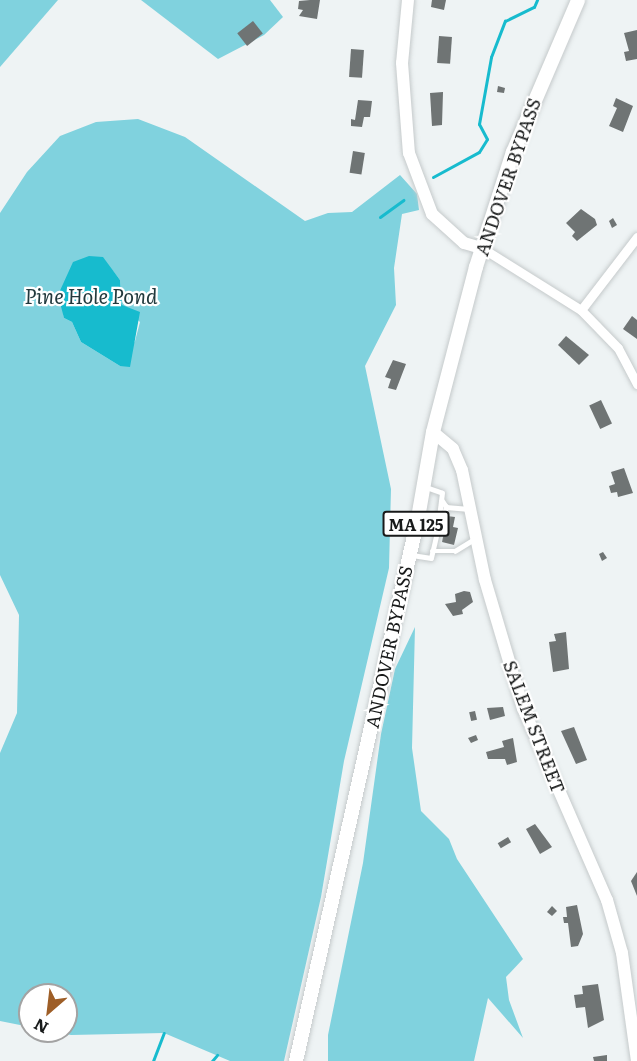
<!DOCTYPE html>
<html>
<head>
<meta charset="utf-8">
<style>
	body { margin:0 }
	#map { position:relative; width:637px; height:1061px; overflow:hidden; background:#eef3f4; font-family:Literata,serif }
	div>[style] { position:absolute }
	.green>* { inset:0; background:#80d2de }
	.water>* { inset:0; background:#17bbce }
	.stream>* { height:3px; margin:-1.5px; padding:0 1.5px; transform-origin:1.5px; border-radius:1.5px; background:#17bbce }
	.building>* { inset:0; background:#6f7474; transform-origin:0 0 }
	.roads { filter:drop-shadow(0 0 2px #c5cacb) drop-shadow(0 0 2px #c5cacb) }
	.lane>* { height:4.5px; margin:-2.25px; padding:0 2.25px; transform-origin:2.25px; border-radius:2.25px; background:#fff }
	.street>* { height:9px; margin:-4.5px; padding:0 4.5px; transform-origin:4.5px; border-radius:4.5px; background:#fff }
	.secondary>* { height:12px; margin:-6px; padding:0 6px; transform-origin:6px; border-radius:6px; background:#fff }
	.primary>* { height:14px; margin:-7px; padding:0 7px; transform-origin:7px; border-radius:7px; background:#fff }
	span { translate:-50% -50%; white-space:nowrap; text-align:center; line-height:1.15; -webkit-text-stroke:4.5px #fff; paint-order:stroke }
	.shield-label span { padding:2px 4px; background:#fff; border:2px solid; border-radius:4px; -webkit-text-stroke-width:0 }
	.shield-label { font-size:16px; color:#181a1a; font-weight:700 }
	.street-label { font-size:18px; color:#181a1a }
	.water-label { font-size:20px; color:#21393d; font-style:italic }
	.north { position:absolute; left:18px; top:983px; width:60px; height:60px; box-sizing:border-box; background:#fff; border:2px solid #a3a3a3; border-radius:50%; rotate:208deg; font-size:16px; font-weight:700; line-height:24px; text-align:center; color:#181a1a }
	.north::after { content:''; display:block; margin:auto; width:21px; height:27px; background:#9e5e27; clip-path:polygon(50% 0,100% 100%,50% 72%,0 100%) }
</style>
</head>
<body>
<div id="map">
	<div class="green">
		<div style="clip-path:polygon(0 0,58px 0,0 67px)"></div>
		<div style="clip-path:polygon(141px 0,270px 0,283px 17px,264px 35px,218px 59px)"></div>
		<div style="clip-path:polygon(evenodd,138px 119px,185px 137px,305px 221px,328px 213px,352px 212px,400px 175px,417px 194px,419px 210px,402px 214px,394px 268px,396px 305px,365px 366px,391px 489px,389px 568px,344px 761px,321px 897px,284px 1061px,230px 1061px,164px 1033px,71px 1035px,50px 1031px,66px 1031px,66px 995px,30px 995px,30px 1027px,0 1021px,0 753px,17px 713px,19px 615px,0 575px,0 213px,27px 172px,60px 136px,96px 122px,138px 119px,113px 271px,120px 280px,122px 306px,140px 322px,135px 341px,120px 366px,81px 342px,72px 322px,64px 318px,62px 302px,113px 271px)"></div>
		<div style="clip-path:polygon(415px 627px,412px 748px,421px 811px,449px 839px,457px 859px,523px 959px,506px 977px,509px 1000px,523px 1038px,488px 998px,474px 1061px,328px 1061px,328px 1035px,363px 863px,381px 734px,395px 669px)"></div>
	</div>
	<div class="water">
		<div style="clip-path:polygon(89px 256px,103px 257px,120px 280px,122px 305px,140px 312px,130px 367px,120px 366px,81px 342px,72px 322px,64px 318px,58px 295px,73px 262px)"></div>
	</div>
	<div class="stream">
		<div style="left:433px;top:177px;width:52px;rotate:-28.5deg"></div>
		<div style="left:479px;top:152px;width:15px;rotate:-58deg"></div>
		<div style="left:487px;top:139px;width:17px;rotate:-118deg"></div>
		<div style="left:479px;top:124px;width:68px;rotate:-79.8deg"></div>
		<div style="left:491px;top:57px;width:39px;rotate:-69deg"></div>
		<div style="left:505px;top:21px;width:32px;rotate:-26deg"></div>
		<div style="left:534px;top:7px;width:8px;rotate:-67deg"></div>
		<div style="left:380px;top:217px;width:29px;rotate:-36deg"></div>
		<div style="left:153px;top:1061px;width:30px;rotate:-69deg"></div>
		<div style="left:212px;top:1061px;width:8px;rotate:-50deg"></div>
	</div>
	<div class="building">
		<div style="clip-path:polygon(310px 0,320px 0,317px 19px,299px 16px,303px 10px,298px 9px,299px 1px)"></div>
		<div style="clip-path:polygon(432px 0,446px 0,444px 10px,431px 7px)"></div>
		<div style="left:253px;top:21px;width:16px;height:20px;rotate:52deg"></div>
		<div style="clip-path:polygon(637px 30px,637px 59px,626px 61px,624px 52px,629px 51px,624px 33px)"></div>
		<div style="left:439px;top:36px;width:13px;height:27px;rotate:4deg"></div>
		<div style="left:351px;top:49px;width:13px;height:28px;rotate:4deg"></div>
		<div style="clip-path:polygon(498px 86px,505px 88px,504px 93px,497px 92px)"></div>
		<div style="clip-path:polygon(443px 92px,442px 125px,432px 126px,430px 93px)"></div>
		<div style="clip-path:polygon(616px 98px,633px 106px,623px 132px,609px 126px,617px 108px,613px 106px)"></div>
		<div style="clip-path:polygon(358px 100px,372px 101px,370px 117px,364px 117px,362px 127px,351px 126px,351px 119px,355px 120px)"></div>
		<div style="left:353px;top:151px;width:12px;height:22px;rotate:9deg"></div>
		<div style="clip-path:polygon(581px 209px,595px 219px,597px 225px,577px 241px,572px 236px,575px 232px,566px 223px)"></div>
		<div style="clip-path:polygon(613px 218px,617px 225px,612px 228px,609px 221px)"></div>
		<div style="clip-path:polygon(632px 316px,637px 320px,637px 339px,623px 329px)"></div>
		<div style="clip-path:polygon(566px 336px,589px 355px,579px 365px,558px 345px)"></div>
		<div style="clip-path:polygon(393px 360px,406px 364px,396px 390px,388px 388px,391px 379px,385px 377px)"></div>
		<div style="left:601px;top:400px;width:26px;height:13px;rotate:65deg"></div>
		<div style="clip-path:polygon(624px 468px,633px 493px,618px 497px,617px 492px,611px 493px,609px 486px,615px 484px,611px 472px)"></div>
		<div style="clip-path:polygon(447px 516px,455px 517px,453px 527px,458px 528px,454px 545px,442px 542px)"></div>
		<div style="clip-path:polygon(603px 552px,607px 558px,602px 561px,599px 554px)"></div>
		<div style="clip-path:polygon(464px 591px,470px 592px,473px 602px,462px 610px,463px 614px,453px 616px,445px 604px,456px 602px,455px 594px)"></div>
		<div style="clip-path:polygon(566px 632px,569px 669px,553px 672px,549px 642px,556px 641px,554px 634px)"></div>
		<div style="clip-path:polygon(503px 707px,505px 716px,490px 720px,487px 708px)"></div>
		<div style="left:475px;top:711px;width:9px;height:6px;rotate:77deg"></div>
		<div style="clip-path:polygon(574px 727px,587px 760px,576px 764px,561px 731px)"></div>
		<div style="clip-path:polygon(476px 735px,478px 740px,471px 743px,468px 738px)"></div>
		<div style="clip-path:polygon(513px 738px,517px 762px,507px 765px,505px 759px,488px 759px,486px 752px,504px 747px,502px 741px)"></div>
		<div style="clip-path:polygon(535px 824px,552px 847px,540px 854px,526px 829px)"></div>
		<div style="left:508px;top:837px;width:6px;height:12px;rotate:59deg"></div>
		<div style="clip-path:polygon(637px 872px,637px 896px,631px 881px)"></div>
		<div style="clip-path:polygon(577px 905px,583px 934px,578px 946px,571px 947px,568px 923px,564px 923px,563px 917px,567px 917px,566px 907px)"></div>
		<div style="clip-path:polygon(552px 906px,557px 911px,552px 916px,547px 912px)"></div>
		<div style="clip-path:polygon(598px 984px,604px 1020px,588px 1028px,585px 1007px,576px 1008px,574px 995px,583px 994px,582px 986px)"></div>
		<div style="clip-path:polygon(607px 1055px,607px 1061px,594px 1061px,593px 1057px)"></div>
	</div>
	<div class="roads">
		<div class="lane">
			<div style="left:446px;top:507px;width:23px;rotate:5deg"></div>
			<div style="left:437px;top:533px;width:6px;rotate:-51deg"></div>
			<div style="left:441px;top:528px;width:22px;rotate:-77deg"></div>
			<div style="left:446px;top:507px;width:7px;rotate:-124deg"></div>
			<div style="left:432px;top:551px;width:23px"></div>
			<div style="left:455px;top:551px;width:22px;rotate:-32deg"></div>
			<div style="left:412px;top:555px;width:19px;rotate:9deg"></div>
			<div style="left:431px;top:558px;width:26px;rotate:-77deg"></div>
			<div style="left:437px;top:533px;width:40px;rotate:-82.9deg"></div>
			<div style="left:442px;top:493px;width:18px;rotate:-161deg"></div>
		</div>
		<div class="street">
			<div style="left:482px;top:248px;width:117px;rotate:32.1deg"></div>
			<div style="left:581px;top:310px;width:53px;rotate:45.8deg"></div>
			<div style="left:618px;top:348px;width:41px;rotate:62.2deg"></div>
			<div style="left:581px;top:310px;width:92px;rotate:-52.5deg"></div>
		</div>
		<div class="secondary">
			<div style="left:408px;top:0;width:63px;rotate:95.4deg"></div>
			<div style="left:402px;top:63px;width:90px;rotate:85.6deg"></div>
			<div style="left:409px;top:153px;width:65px;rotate:69.3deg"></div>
			<div style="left:432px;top:214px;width:43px;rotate:42.2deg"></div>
			<div style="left:464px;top:243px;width:19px;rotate:16deg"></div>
			<div style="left:433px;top:432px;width:26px;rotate:40deg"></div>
			<div style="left:453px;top:449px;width:23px;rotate:67deg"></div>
			<div style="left:462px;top:470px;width:112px;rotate:78.2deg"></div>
			<div style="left:485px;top:580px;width:134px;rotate:73.5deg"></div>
			<div style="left:523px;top:708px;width:210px;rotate:66.4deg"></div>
			<div style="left:607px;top:900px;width:55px;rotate:74.2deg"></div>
			<div style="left:622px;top:953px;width:109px;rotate:82.1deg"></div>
		</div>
		<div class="primary">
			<div style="left:296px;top:1061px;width:557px;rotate:-77.34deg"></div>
			<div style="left:418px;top:518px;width:87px;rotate:-80.1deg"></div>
			<div style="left:433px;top:432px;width:171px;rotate:-75.4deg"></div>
			<div style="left:476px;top:267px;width:121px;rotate:-72.2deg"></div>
			<div style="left:513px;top:152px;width:165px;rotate:-66.8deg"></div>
		</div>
	</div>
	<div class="shield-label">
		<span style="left:416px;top:524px">MA 125</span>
	</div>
	<div class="street-label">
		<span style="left:508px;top:177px;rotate:-71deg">ANDOVER BYPASS</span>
		<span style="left:389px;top:647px;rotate:-78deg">ANDOVER BYPASS</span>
		<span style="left:534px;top:727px;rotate:69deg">SALEM STREET</span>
	</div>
	<div class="water-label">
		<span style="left:91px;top:295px">Pine Hole Pond</span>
	</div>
	<div class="north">N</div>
</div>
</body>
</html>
